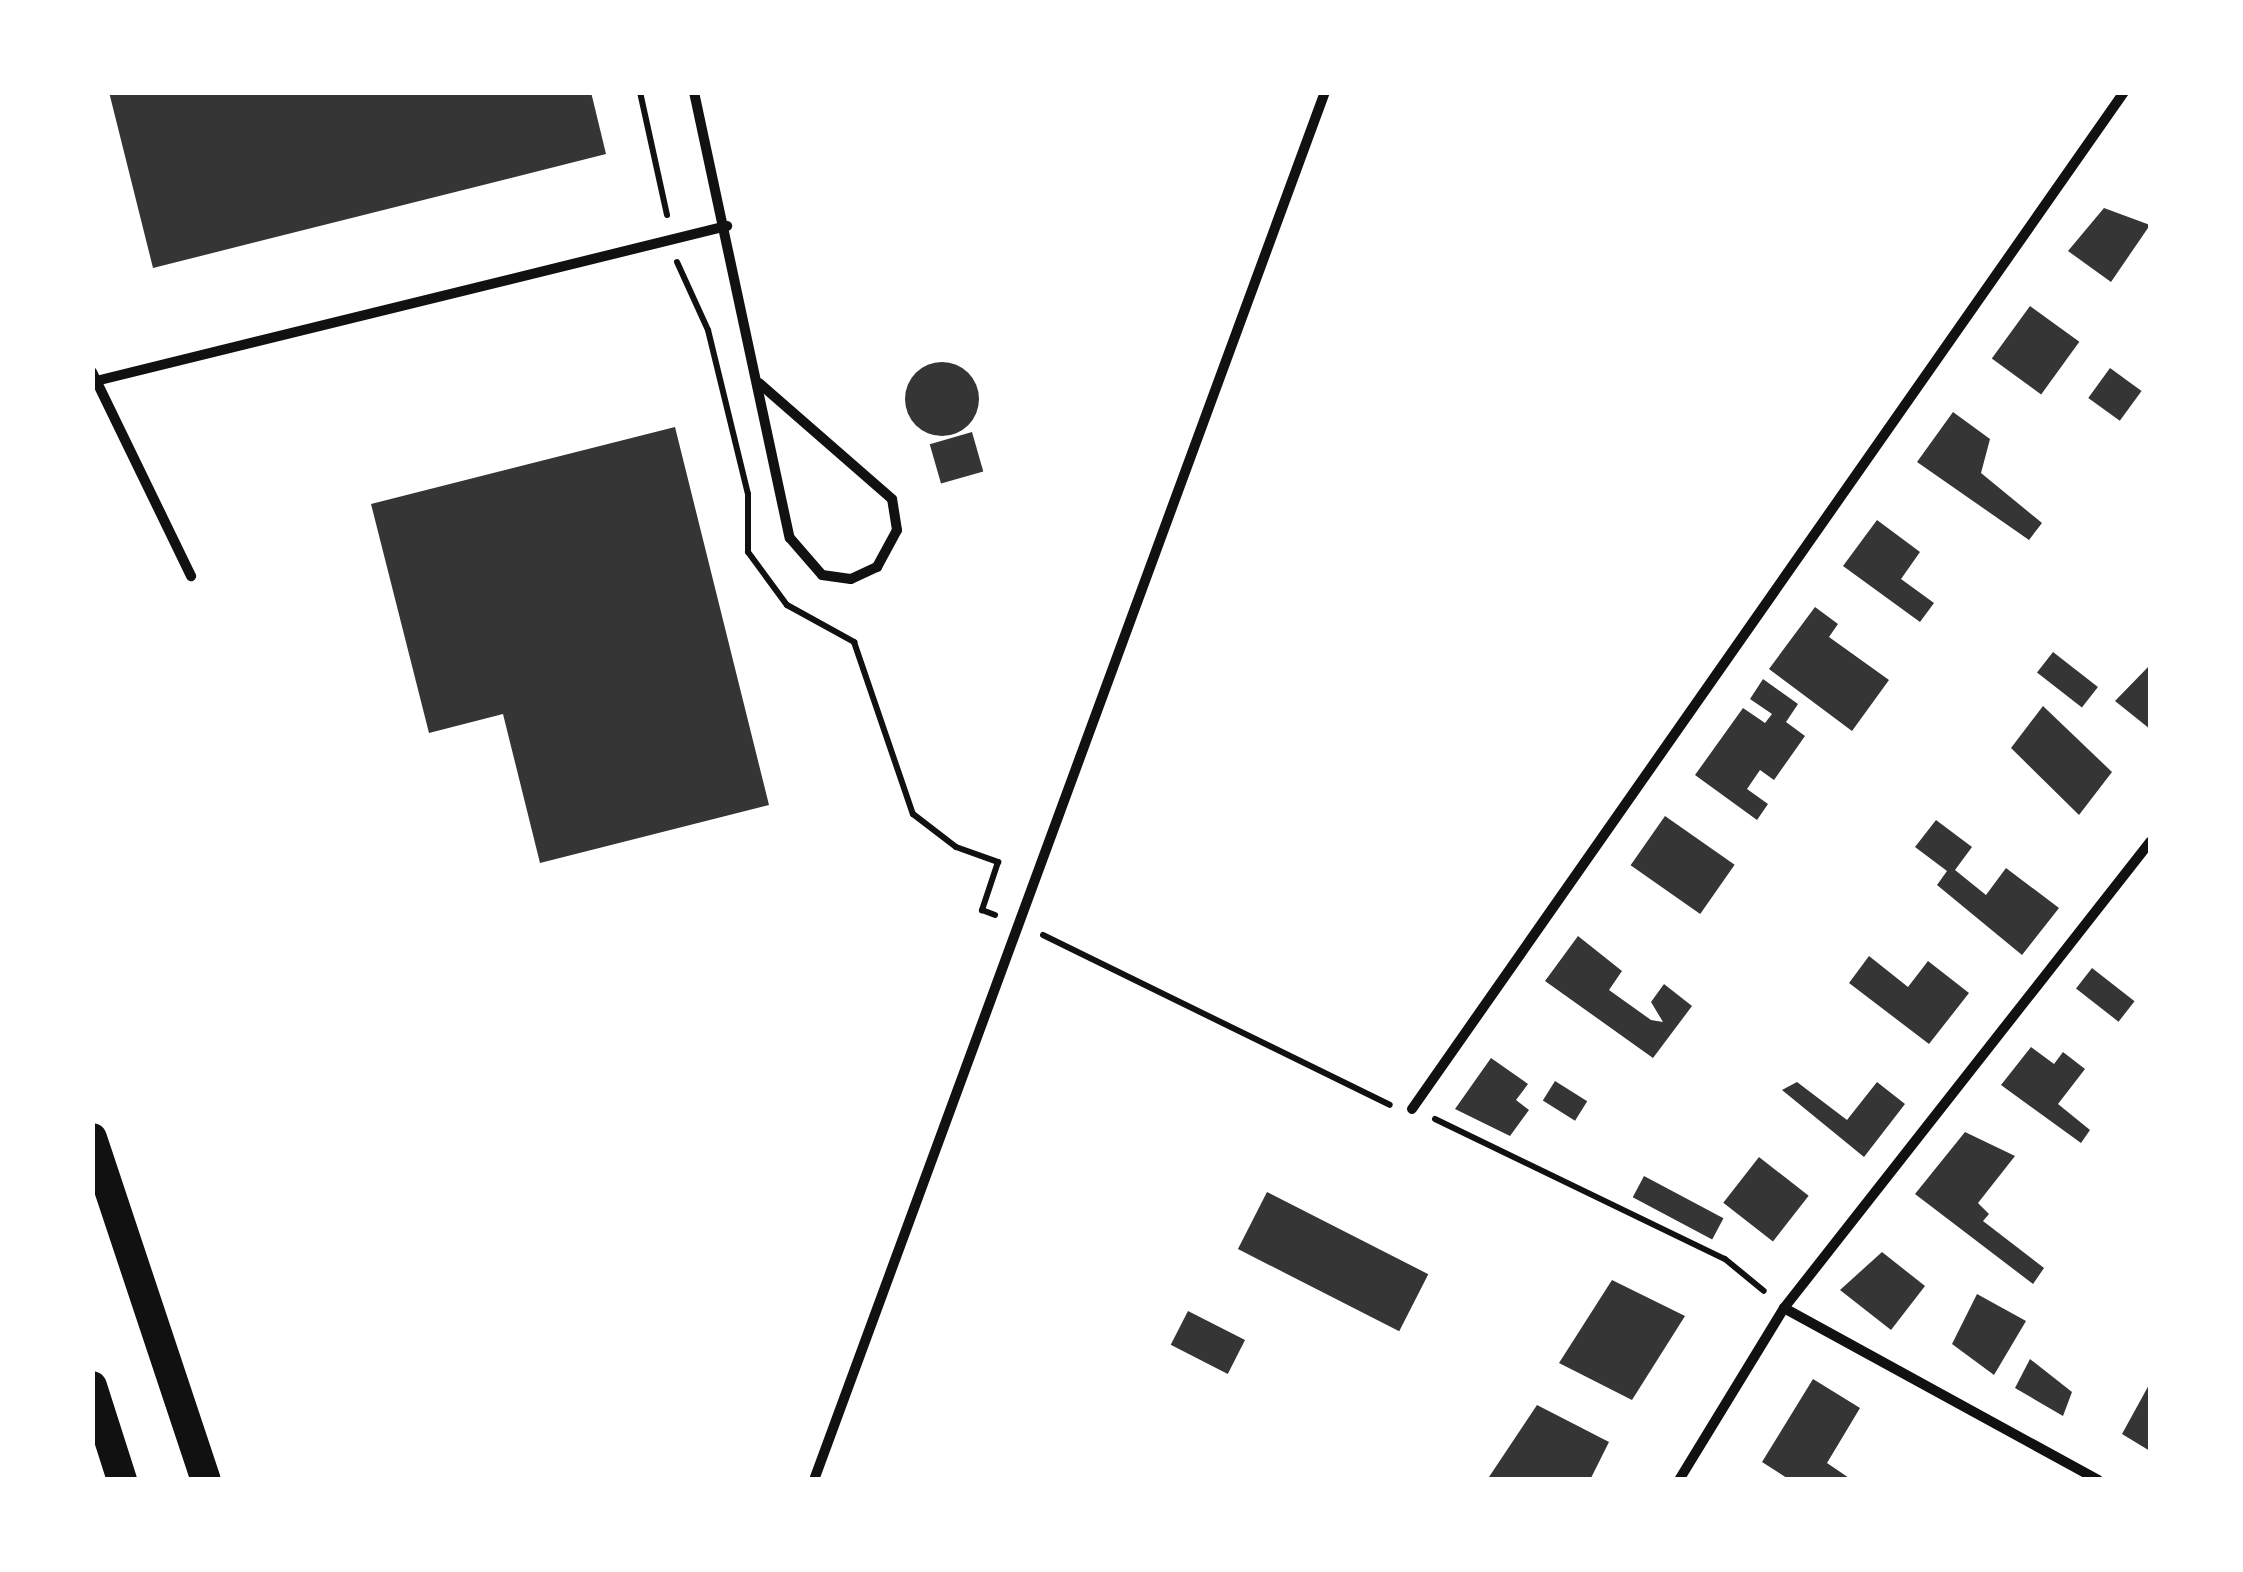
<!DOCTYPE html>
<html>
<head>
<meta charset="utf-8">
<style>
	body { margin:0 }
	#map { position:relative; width:2243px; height:1572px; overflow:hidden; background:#fff; font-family:Cabin,sans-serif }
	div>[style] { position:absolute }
	.building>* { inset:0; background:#353535; transform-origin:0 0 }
	.round { border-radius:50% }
	.path>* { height:6px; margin:-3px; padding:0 3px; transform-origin:3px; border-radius:3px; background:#111 }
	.minor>* { height:10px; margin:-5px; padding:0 5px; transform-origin:5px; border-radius:5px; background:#111 }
	.motorway>* { height:30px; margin:-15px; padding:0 15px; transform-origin:15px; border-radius:15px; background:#111 }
	span { translate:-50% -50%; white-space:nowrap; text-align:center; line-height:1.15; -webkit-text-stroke:8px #fff; paint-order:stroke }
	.frame { position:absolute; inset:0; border:95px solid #fff; pointer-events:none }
</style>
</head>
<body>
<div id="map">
	<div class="building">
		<div style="clip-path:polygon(109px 92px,591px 92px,606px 154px,153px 268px)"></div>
		<div style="clip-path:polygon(2104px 208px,2150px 225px,2111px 282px,2068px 251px)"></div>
		<div style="left:2030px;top:306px;width:61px;height:65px;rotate:36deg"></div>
		<div class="round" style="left:905px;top:362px;width:74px;height:74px"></div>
		<div style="left:2110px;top:368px;width:39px;height:37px;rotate:36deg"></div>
		<div style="clip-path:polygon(1953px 412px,1990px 439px,1981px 473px,2042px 523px,2029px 540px,1917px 462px)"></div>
		<div style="clip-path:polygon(675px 427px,769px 805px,540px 863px,503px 714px,429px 733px,371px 504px)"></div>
		<div style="left:972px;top:432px;width:41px;height:44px;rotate:74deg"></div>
		<div style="clip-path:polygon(1877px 520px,1920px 552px,1901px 579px,1934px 603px,1920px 622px,1843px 566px)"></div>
		<div style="clip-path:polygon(1815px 607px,1838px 624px,1829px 637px,1889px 680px,1852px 731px,1769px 669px)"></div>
		<div style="left:2053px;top:652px;width:57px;height:26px;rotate:38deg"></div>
		<div style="clip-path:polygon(2150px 665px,2150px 729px,2115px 701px)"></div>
		<div style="clip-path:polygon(1763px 679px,1798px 704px,1786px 722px,1805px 736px,1774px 780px,1760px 770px,1747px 789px,1768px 804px,1757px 820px,1695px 775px,1743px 708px,1765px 723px,1772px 714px,1750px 699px)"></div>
		<div style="clip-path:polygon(2043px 706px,2112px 772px,2079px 815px,2011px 748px)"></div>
		<div style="left:1665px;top:816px;width:85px;height:60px;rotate:35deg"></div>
		<div style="clip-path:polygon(1936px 820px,1972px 847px,1955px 870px,1986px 895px,2006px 868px,2059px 908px,2022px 955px,1937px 885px,1947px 871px,1915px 847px)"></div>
		<div style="clip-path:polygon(1578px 936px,1622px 971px,1609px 990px,1651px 1020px,1663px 1022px,1651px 1002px,1664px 984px,1692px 1006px,1653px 1058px,1545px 981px)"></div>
		<div style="clip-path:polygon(1869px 956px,1908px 987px,1928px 961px,1969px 993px,1929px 1044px,1849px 983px)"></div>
		<div style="left:2092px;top:968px;width:54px;height:26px;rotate:38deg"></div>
		<div style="clip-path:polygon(2031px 1047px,2054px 1064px,2063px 1052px,2085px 1069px,2058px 1104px,2090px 1130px,2081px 1143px,2001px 1085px)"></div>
		<div style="clip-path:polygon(1491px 1058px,1528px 1084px,1516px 1100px,1529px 1110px,1510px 1136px,1455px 1109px)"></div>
		<div style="left:1555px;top:1081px;width:38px;height:23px;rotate:32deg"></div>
		<div style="clip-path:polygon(1797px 1082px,1847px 1120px,1877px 1082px,1905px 1104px,1864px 1157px,1782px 1090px)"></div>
		<div style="clip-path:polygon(1965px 1132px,2015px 1156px,1978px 1203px,1989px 1214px,1983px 1221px,2044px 1268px,2033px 1284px,1915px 1194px)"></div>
		<div style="left:1759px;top:1157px;width:63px;height:58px;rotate:38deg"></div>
		<div style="left:1644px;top:1176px;width:90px;height:24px;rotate:28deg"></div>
		<div style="left:1267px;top:1192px;width:181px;height:64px;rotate:27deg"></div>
		<div style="clip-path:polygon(1882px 1252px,1925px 1286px,1891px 1330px,1840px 1290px)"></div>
		<div style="clip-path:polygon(1612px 1280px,1685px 1316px,1632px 1400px,1559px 1363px)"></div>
		<div style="clip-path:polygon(1977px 1294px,2026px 1321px,1994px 1375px,1952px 1344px)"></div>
		<div style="left:1188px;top:1311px;width:64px;height:38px;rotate:27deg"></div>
		<div style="clip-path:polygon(2030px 1359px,2072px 1392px,2063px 1416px,2015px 1388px)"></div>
		<div style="clip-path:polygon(1813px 1379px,1860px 1408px,1827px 1463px,1852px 1480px,1790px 1480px,1762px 1462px)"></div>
		<div style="clip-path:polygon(2150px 1383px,2150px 1451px,2122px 1434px)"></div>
		<div style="clip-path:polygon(1537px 1405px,1609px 1442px,1590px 1480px,1487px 1480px)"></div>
	</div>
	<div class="path">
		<div style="left:640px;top:92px;width:126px;rotate:77.6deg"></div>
		<div style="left:677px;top:262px;width:75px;rotate:65.5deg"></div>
		<div style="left:708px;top:330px;width:169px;rotate:76.3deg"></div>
		<div style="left:748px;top:494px;width:58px;rotate:90deg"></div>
		<div style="left:748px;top:552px;width:66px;rotate:53.7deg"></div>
		<div style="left:787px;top:605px;width:77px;rotate:28.9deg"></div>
		<div style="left:854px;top:642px;width:182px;rotate:71.1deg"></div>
		<div style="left:913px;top:814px;width:54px;rotate:37.5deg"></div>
		<div style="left:956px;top:847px;width:45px;rotate:19.7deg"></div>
		<div style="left:998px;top:862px;width:51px;rotate:108.4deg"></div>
		<div style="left:982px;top:910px;width:14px;rotate:21deg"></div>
		<div style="left:1043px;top:935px;width:386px;rotate:26.1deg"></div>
		<div style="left:1435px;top:1119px;width:322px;rotate:25.8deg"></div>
		<div style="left:1725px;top:1259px;width:50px;rotate:39.4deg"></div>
	</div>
	<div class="minor">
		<div style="left:694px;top:92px;width:456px;rotate:77.9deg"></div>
		<div style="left:790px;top:538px;width:49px;rotate:49.1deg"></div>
		<div style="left:822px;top:575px;width:29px;rotate:8deg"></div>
		<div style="left:851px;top:579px;width:29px;rotate:-25deg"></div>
		<div style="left:877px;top:567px;width:42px;rotate:-61.6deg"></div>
		<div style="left:897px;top:530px;width:31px;rotate:-99deg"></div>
		<div style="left:892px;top:499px;width:176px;rotate:-138.9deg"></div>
		<div style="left:92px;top:372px;width:227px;rotate:64.1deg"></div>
		<div style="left:96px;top:381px;width:650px;rotate:-13.8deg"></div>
		<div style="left:1412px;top:1109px;width:1241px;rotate:-55deg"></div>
		<div style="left:1784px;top:1308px;width:358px;rotate:28.7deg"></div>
		<div style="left:814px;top:1480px;width:1479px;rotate:-69.79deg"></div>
		<div style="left:1679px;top:1480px;width:202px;rotate:-58.6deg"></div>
		<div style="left:1784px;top:1308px;width:593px;rotate:-51.85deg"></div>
	</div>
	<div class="motorway">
		<div style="left:92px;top:1138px;width:360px;rotate:71.6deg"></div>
		<div style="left:92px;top:1386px;width:99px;rotate:72.3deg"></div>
	</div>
	<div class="frame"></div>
</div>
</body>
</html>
